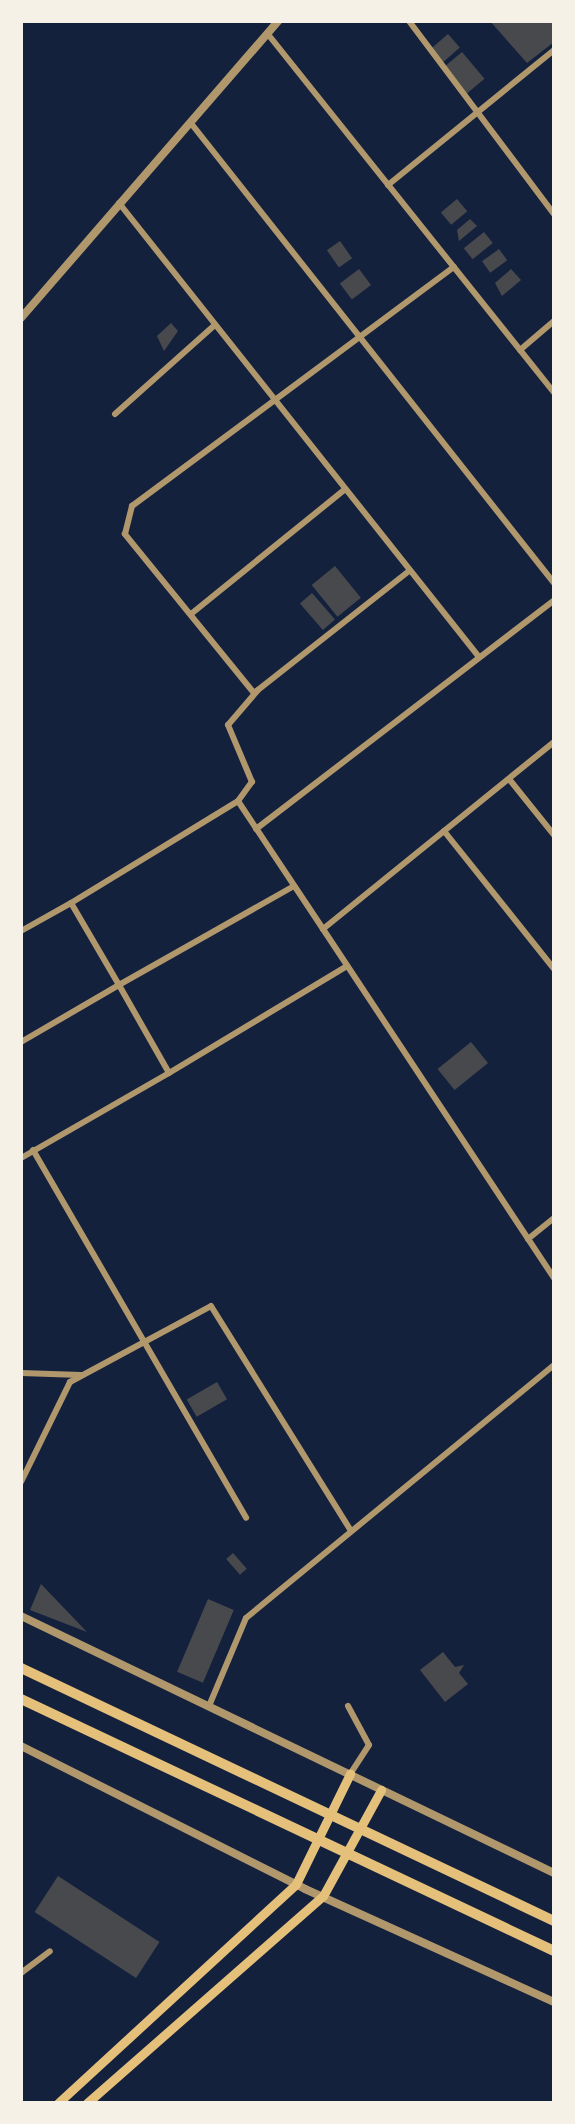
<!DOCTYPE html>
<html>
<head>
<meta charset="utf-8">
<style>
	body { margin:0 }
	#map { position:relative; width:575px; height:2124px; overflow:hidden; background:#14213d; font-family:"IBM Plex Sans",sans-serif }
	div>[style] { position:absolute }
	.building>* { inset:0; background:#48494c; transform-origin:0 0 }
	.minor>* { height:6px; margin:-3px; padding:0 3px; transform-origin:3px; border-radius:3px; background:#b1986c }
	.tertiary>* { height:8px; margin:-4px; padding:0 4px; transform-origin:4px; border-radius:4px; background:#b1986c }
	.secondary>* { height:9px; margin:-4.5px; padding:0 4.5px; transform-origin:4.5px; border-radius:4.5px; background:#e5c07b }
	.trunk>* { height:10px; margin:-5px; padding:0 5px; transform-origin:5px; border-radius:5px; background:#e5c07b }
	span { translate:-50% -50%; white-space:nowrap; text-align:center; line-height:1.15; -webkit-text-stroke:6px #f6f1e7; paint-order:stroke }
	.frame { position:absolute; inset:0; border:23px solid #f6f1e7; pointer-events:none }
</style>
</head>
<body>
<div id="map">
	<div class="building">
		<div style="clip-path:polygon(490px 21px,554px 21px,554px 42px,527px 63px)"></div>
		<div style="left:448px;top:34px;width:18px;height:23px;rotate:49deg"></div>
		<div style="left:462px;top:52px;width:35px;height:23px;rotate:50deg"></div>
		<div style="left:457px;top:199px;width:16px;height:21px;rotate:50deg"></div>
		<div style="clip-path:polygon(470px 219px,477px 226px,459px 241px,457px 230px)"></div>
		<div style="left:484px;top:232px;width:14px;height:26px;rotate:51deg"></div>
		<div style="left:340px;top:241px;width:21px;height:16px;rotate:55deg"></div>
		<div style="left:499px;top:249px;width:14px;height:21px;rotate:54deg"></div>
		<div style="left:359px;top:269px;width:20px;height:24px;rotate:53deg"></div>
		<div style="clip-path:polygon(511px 269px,521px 280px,502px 296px,495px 283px)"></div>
		<div style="clip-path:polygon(171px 323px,178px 331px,164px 351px,157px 336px)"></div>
		<div style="left:335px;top:566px;width:41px;height:30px;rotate:51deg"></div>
		<div style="left:312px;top:593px;width:35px;height:16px;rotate:49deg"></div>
		<div style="left:471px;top:1042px;width:27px;height:43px;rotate:51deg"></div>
		<div style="left:217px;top:1382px;width:20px;height:35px;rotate:60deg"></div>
		<div style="left:233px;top:1553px;width:21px;height:9px;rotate:49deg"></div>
		<div style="clip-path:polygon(41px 1584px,87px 1632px,30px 1610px)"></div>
		<div style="left:208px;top:1599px;width:28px;height:79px;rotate:23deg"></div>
		<div style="clip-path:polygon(443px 1652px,455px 1667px,464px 1665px,459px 1673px,468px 1684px,445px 1702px,420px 1670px)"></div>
		<div style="left:58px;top:1876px;width:121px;height:43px;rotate:33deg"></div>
	</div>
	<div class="minor">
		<div style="left:409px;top:21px;width:241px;rotate:53.1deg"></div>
		<div style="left:267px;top:33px;width:460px;rotate:51.4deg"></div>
		<div style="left:190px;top:122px;width:587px;rotate:51.71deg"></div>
		<div style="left:388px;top:185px;width:214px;rotate:-39.1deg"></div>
		<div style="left:119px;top:203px;width:579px;rotate:51.59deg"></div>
		<div style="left:520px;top:350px;width:45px;rotate:-40.5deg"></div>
		<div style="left:115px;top:414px;width:134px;rotate:-41.7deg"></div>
		<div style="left:409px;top:571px;width:197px;rotate:141.8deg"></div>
		<div style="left:254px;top:693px;width:205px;rotate:-129.1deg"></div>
		<div style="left:125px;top:534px;width:29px;rotate:-76deg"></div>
		<div style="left:132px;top:506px;width:401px;rotate:-36.6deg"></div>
		<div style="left:191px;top:614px;width:196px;rotate:-39deg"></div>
		<div style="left:509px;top:779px;width:72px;rotate:51.2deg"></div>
		<div style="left:238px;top:801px;width:24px;rotate:-54deg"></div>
		<div style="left:252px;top:782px;width:62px;rotate:-112.8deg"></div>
		<div style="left:228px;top:725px;width:46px;rotate:-49.4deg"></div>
		<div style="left:256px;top:829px;width:376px;rotate:-37.5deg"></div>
		<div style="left:444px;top:831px;width:176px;rotate:51.4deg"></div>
		<div style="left:294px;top:886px;width:201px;rotate:150.5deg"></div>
		<div style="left:119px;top:985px;width:95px;rotate:-120.3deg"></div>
		<div style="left:71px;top:903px;width:196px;rotate:-31.4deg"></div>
		<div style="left:238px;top:801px;width:154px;rotate:56.4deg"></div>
		<div style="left:323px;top:929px;width:419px;rotate:56.5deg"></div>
		<div style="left:323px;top:929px;width:297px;rotate:-39deg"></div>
		<div style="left:21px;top:931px;width:57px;rotate:-29.2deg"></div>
		<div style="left:21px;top:1042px;width:113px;rotate:-30.2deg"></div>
		<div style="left:119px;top:985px;width:101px;rotate:60.4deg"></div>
		<div style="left:169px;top:1073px;width:171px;rotate:150.1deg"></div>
		<div style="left:169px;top:1073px;width:208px;rotate:-31deg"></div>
		<div style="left:33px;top:1150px;width:425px;rotate:59.9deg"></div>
		<div style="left:528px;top:1239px;width:33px;rotate:-39deg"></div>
		<div style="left:21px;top:1373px;width:60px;rotate:1.9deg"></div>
		<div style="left:21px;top:1482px;width:111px;rotate:-63.9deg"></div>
		<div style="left:70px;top:1382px;width:160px;rotate:-28.3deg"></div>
		<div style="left:211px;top:1306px;width:265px;rotate:58.1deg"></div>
		<div style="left:209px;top:1706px;width:95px;rotate:-67.2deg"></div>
		<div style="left:246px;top:1618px;width:399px;rotate:-39.4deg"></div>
		<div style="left:348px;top:1706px;width:44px;rotate:61.7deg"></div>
		<div style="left:369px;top:1745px;width:35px;rotate:123deg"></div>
		<div style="left:21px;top:1973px;width:36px;rotate:-37deg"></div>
	</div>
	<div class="tertiary">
		<div style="left:21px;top:318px;width:393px;rotate:-49.1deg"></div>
		<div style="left:21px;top:1616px;width:592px;rotate:25.74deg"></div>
		<div style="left:21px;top:1746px;width:318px;rotate:26.7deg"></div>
		<div style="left:305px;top:1889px;width:273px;rotate:24.4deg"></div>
	</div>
	<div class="secondary">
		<div style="left:58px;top:2103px;width:323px;rotate:-42.6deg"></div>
		<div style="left:296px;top:1884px;width:123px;rotate:-63.9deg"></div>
		<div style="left:87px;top:2103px;width:314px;rotate:-41.3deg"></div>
		<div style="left:323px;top:1896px;width:121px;rotate:-61.3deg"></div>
	</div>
	<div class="trunk">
		<div style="left:21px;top:1668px;width:590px;rotate:25.39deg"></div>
		<div style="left:21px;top:1699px;width:590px;rotate:25.3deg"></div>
	</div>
	<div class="frame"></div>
</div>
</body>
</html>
